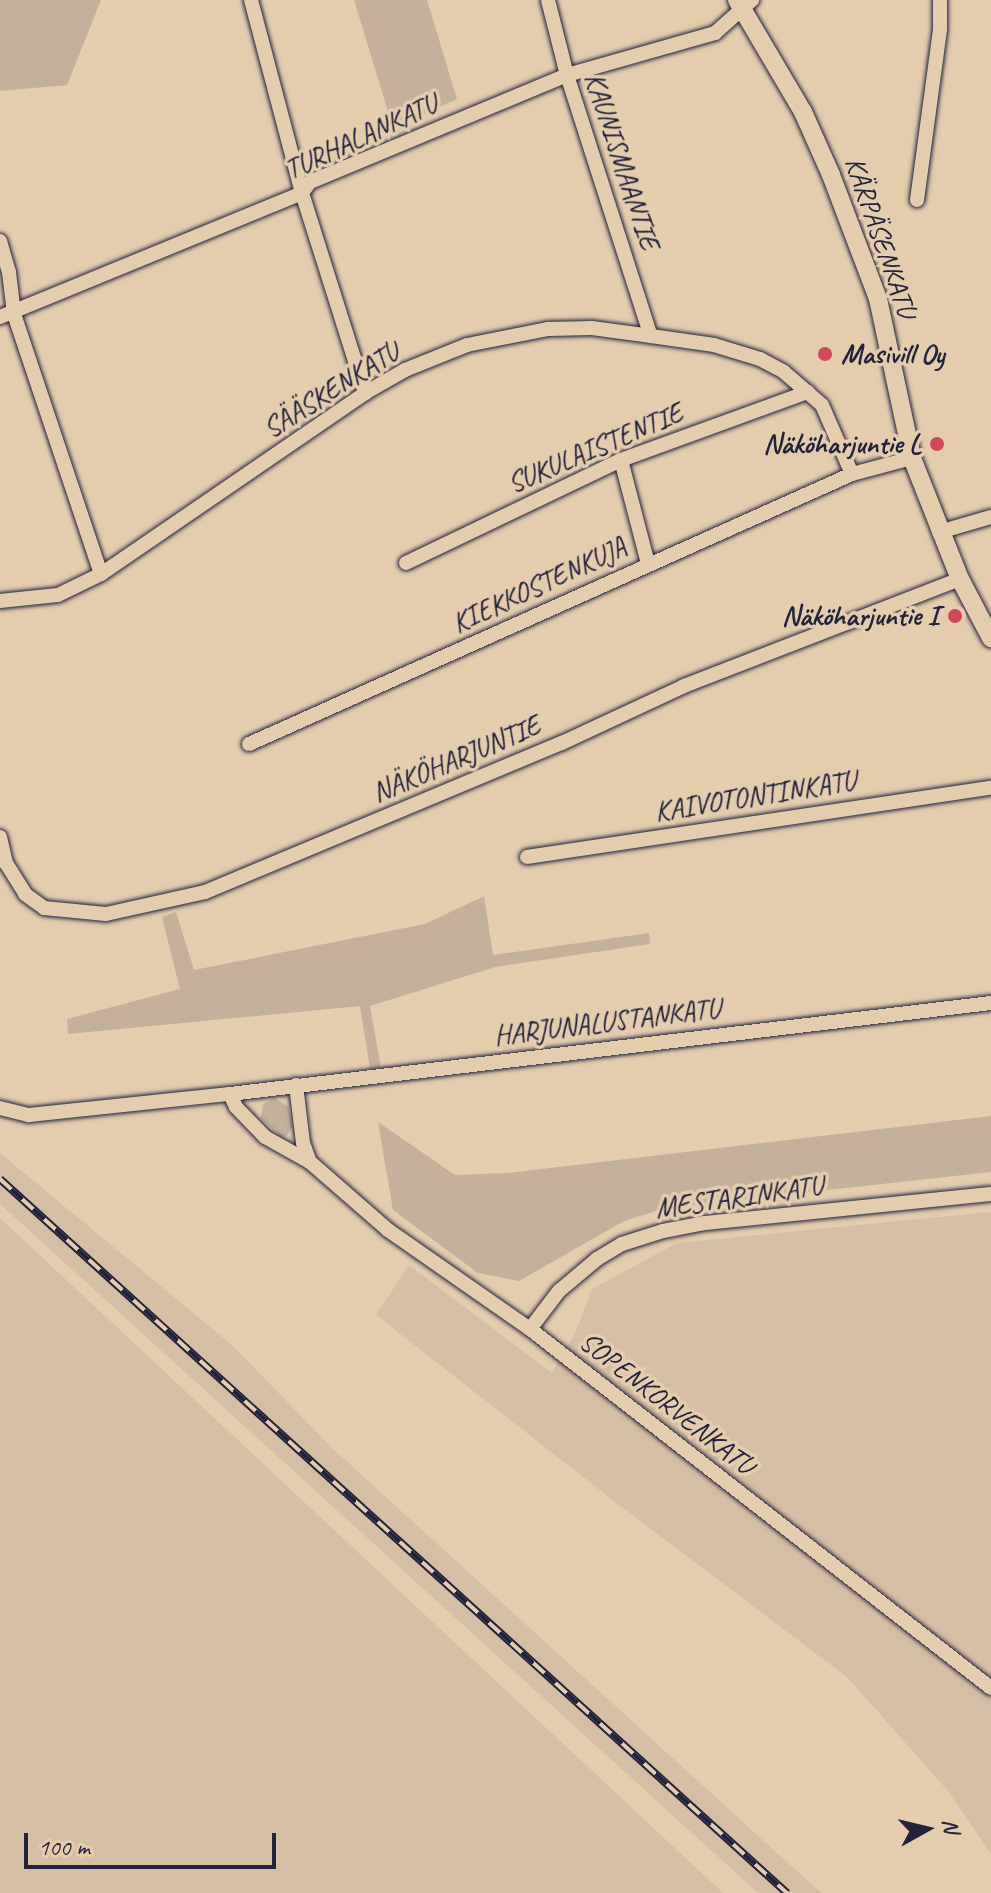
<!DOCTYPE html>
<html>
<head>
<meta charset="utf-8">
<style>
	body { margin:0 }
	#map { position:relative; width:991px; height:1893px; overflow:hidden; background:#e4ccad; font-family:Caveat,sans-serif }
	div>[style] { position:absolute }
	.built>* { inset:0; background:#d5bea4 }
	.green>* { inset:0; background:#c5b09a }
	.roads { filter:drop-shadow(0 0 2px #22223b) drop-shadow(0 0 2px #22223b) }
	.minor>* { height:14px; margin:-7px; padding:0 7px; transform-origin:7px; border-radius:7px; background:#e4ccad }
	.tertiary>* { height:18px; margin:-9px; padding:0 9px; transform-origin:9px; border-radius:9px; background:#e4ccad }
	.rail>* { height:8px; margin-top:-4px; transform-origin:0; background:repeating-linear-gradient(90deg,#e4ccad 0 15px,#22223b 0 30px); box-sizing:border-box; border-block:2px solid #22223b }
	.dots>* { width:22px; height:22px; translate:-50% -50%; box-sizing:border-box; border:4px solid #e4ccad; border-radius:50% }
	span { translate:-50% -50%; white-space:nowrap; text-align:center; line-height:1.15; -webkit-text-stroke:7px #e4ccad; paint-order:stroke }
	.street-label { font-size:28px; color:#22223b }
	.poi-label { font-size:28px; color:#22223b; font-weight:700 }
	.left { translate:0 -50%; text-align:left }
	.right { translate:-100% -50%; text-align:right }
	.north { position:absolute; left:887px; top:1789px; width:80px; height:80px; -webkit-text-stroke:6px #e4ccad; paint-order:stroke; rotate:82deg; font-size:22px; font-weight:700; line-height:32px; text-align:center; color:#22223b }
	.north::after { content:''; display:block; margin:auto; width:28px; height:36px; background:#22223b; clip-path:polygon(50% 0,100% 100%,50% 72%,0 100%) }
	.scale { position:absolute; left:24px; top:1833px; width:252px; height:36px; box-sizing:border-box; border:4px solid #22223b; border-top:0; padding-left:10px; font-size:24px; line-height:28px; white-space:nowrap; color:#22223b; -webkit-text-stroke:6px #e4ccad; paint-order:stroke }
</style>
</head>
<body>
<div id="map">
	<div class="built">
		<div style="clip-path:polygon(0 1153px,232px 1345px,333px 1449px,821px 1893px,758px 1893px,0 1204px)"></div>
		<div style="clip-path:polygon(991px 1212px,991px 1854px,948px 1791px,848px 1678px,610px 1498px,376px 1315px,409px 1265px,552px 1373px,576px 1331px,592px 1289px,677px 1243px)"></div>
		<div style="clip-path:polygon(0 1218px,723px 1893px,0 1893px)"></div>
	</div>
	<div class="green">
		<div style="clip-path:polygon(0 0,101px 0,67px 85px,0 91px)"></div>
		<div style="clip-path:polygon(354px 0,427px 0,457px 99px,393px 128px)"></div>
		<div style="clip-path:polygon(484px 896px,493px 955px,649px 933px,650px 944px,495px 967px,370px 1006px,381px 1068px,370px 1069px,360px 1006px,68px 1034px,67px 1019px,180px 989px,162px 917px,176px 912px,194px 970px,425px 924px)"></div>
		<div style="clip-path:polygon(274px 1098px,288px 1106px,293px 1126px,286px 1137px,280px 1136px,261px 1118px,263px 1104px)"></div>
		<div style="clip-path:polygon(991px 1116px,991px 1172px,666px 1208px,624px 1221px,519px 1281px,478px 1273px,393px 1210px,378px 1122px,455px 1175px,507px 1173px)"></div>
	</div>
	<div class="roads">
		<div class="minor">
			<div style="left:251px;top:0;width:200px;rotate:75.2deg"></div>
			<div style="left:302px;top:193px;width:210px;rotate:72.5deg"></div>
			<div style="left:548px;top:0;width:77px;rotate:75.8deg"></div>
			<div style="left:567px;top:75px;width:274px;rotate:72.2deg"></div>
			<div style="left:917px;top:200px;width:173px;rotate:-82.3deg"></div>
			<div style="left:940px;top:29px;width:29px;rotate:-90deg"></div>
			<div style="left:0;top:241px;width:32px;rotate:74deg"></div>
			<div style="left:9px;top:272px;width:42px;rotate:83.2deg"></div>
			<div style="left:14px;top:314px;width:274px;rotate:71.5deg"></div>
			<div style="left:0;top:317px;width:326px;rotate:-22.3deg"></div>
			<div style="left:302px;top:193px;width:14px;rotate:-54deg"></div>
			<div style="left:310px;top:182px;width:278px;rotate:-22.6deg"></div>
			<div style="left:567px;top:75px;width:154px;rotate:-15.8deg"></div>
			<div style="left:715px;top:33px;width:50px;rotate:-41.7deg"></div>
			<div style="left:621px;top:460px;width:107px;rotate:75.4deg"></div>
			<div style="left:939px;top:532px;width:54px;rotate:-16.1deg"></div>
			<div style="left:406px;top:563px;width:238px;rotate:-25.6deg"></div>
			<div style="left:621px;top:460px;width:199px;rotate:-20deg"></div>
			<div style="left:0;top:601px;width:58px;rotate:-5.9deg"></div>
			<div style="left:58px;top:595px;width:48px;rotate:-26deg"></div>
			<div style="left:101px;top:574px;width:320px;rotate:-34.4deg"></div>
			<div style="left:365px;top:393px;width:46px;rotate:-29.9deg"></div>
			<div style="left:405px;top:370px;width:67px;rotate:-22deg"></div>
			<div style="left:467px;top:345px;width:83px;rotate:-11.2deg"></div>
			<div style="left:548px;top:329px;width:44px;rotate:-1.3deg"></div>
			<div style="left:592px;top:328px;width:60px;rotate:7.7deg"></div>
			<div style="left:651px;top:336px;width:64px;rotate:8.1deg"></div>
			<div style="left:714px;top:345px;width:48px;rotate:16.9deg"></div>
			<div style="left:760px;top:359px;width:27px;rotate:28deg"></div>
			<div style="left:784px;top:372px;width:50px;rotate:41deg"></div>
			<div style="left:822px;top:405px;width:75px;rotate:66.5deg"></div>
			<div style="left:852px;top:474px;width:62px;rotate:-14.9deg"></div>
			<div style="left:249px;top:744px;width:661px;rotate:-24.12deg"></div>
			<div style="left:0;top:837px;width:27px;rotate:77deg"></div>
			<div style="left:6px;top:863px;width:36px;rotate:58deg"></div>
			<div style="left:25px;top:894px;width:24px;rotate:36deg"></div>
			<div style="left:44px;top:908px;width:62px;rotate:5.5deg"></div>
			<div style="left:106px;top:914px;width:101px;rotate:-12.5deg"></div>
			<div style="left:205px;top:892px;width:387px;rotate:-22.7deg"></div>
			<div style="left:562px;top:743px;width:135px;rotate:-25deg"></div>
			<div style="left:684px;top:686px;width:296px;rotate:-21.2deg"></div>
			<div style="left:527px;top:857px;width:469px;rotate:-8.5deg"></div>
			<div style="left:296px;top:1085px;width:58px;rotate:83.1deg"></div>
			<div style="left:303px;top:1143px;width:20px;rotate:70deg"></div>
			<div style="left:230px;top:1094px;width:14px;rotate:65deg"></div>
			<div style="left:236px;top:1107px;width:42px;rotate:46deg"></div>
			<div style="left:265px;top:1137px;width:51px;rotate:29.1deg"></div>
			<div style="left:310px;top:1162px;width:103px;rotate:41.1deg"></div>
			<div style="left:388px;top:1230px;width:173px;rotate:34.9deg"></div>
			<div style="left:530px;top:1329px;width:584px;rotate:37.91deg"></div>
			<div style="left:0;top:1108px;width:30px;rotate:14deg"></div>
			<div style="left:29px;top:1115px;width:202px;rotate:-6deg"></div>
			<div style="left:230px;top:1094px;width:766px;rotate:-6.82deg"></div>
			<div style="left:530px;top:1329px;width:48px;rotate:-52.7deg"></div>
			<div style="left:559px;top:1291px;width:50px;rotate:-40.1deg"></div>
			<div style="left:597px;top:1259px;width:29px;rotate:-31deg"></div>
			<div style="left:622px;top:1244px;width:43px;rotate:-17.6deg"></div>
			<div style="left:663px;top:1231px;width:43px;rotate:-10.8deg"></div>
			<div style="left:705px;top:1223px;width:287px;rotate:-5.8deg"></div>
		</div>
		<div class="tertiary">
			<div style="left:737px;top:0;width:130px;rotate:59.5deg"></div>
			<div style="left:803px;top:112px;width:69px;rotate:66deg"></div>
			<div style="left:831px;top:175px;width:133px;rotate:69.2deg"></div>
			<div style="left:878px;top:299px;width:163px;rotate:77.9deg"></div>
			<div style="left:912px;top:458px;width:130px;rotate:68.4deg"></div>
			<div style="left:960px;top:579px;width:67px;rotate:62.3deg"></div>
		</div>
	</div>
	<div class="rail">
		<div style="left:0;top:1179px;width:1063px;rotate:42.22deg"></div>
	</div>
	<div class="dots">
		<div style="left:825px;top:354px;background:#d1495b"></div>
		<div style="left:937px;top:444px;background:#d1495b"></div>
		<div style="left:955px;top:616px;background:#d1495b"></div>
	</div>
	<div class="street-label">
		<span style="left:361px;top:137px;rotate:-25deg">TURHALANKATU</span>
		<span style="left:622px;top:161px;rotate:72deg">KAUNISMAANTIE</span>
		<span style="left:881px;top:237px;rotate:71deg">KÄRPÄSENKATU</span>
		<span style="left:331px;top:390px;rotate:-32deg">SÄÄSKENKATU</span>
		<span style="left:595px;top:448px;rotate:-23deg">SUKULAISTENTIE</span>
		<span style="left:539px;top:585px;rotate:-25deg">KIEKKOSTENKUJA</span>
		<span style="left:456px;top:759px;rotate:-23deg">NÄKÖHARJUNTIE</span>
		<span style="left:755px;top:796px;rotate:-9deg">KAIVOTONTINKATU</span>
		<span style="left:607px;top:1022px;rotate:-7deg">HARJUNALUSTANKATU</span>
		<span style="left:739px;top:1197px;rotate:-8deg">MESTARINKATU</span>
		<span style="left:667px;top:1403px;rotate:38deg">SOPENKORVENKATU</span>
	</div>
	<div class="poi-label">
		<span class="left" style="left:841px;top:354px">Masivill Oy</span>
		<span class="right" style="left:921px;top:444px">Näköharjuntie L</span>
		<span class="right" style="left:939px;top:616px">Näköharjuntie I</span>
	</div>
	<div class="north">N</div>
	<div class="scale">100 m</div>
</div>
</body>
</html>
